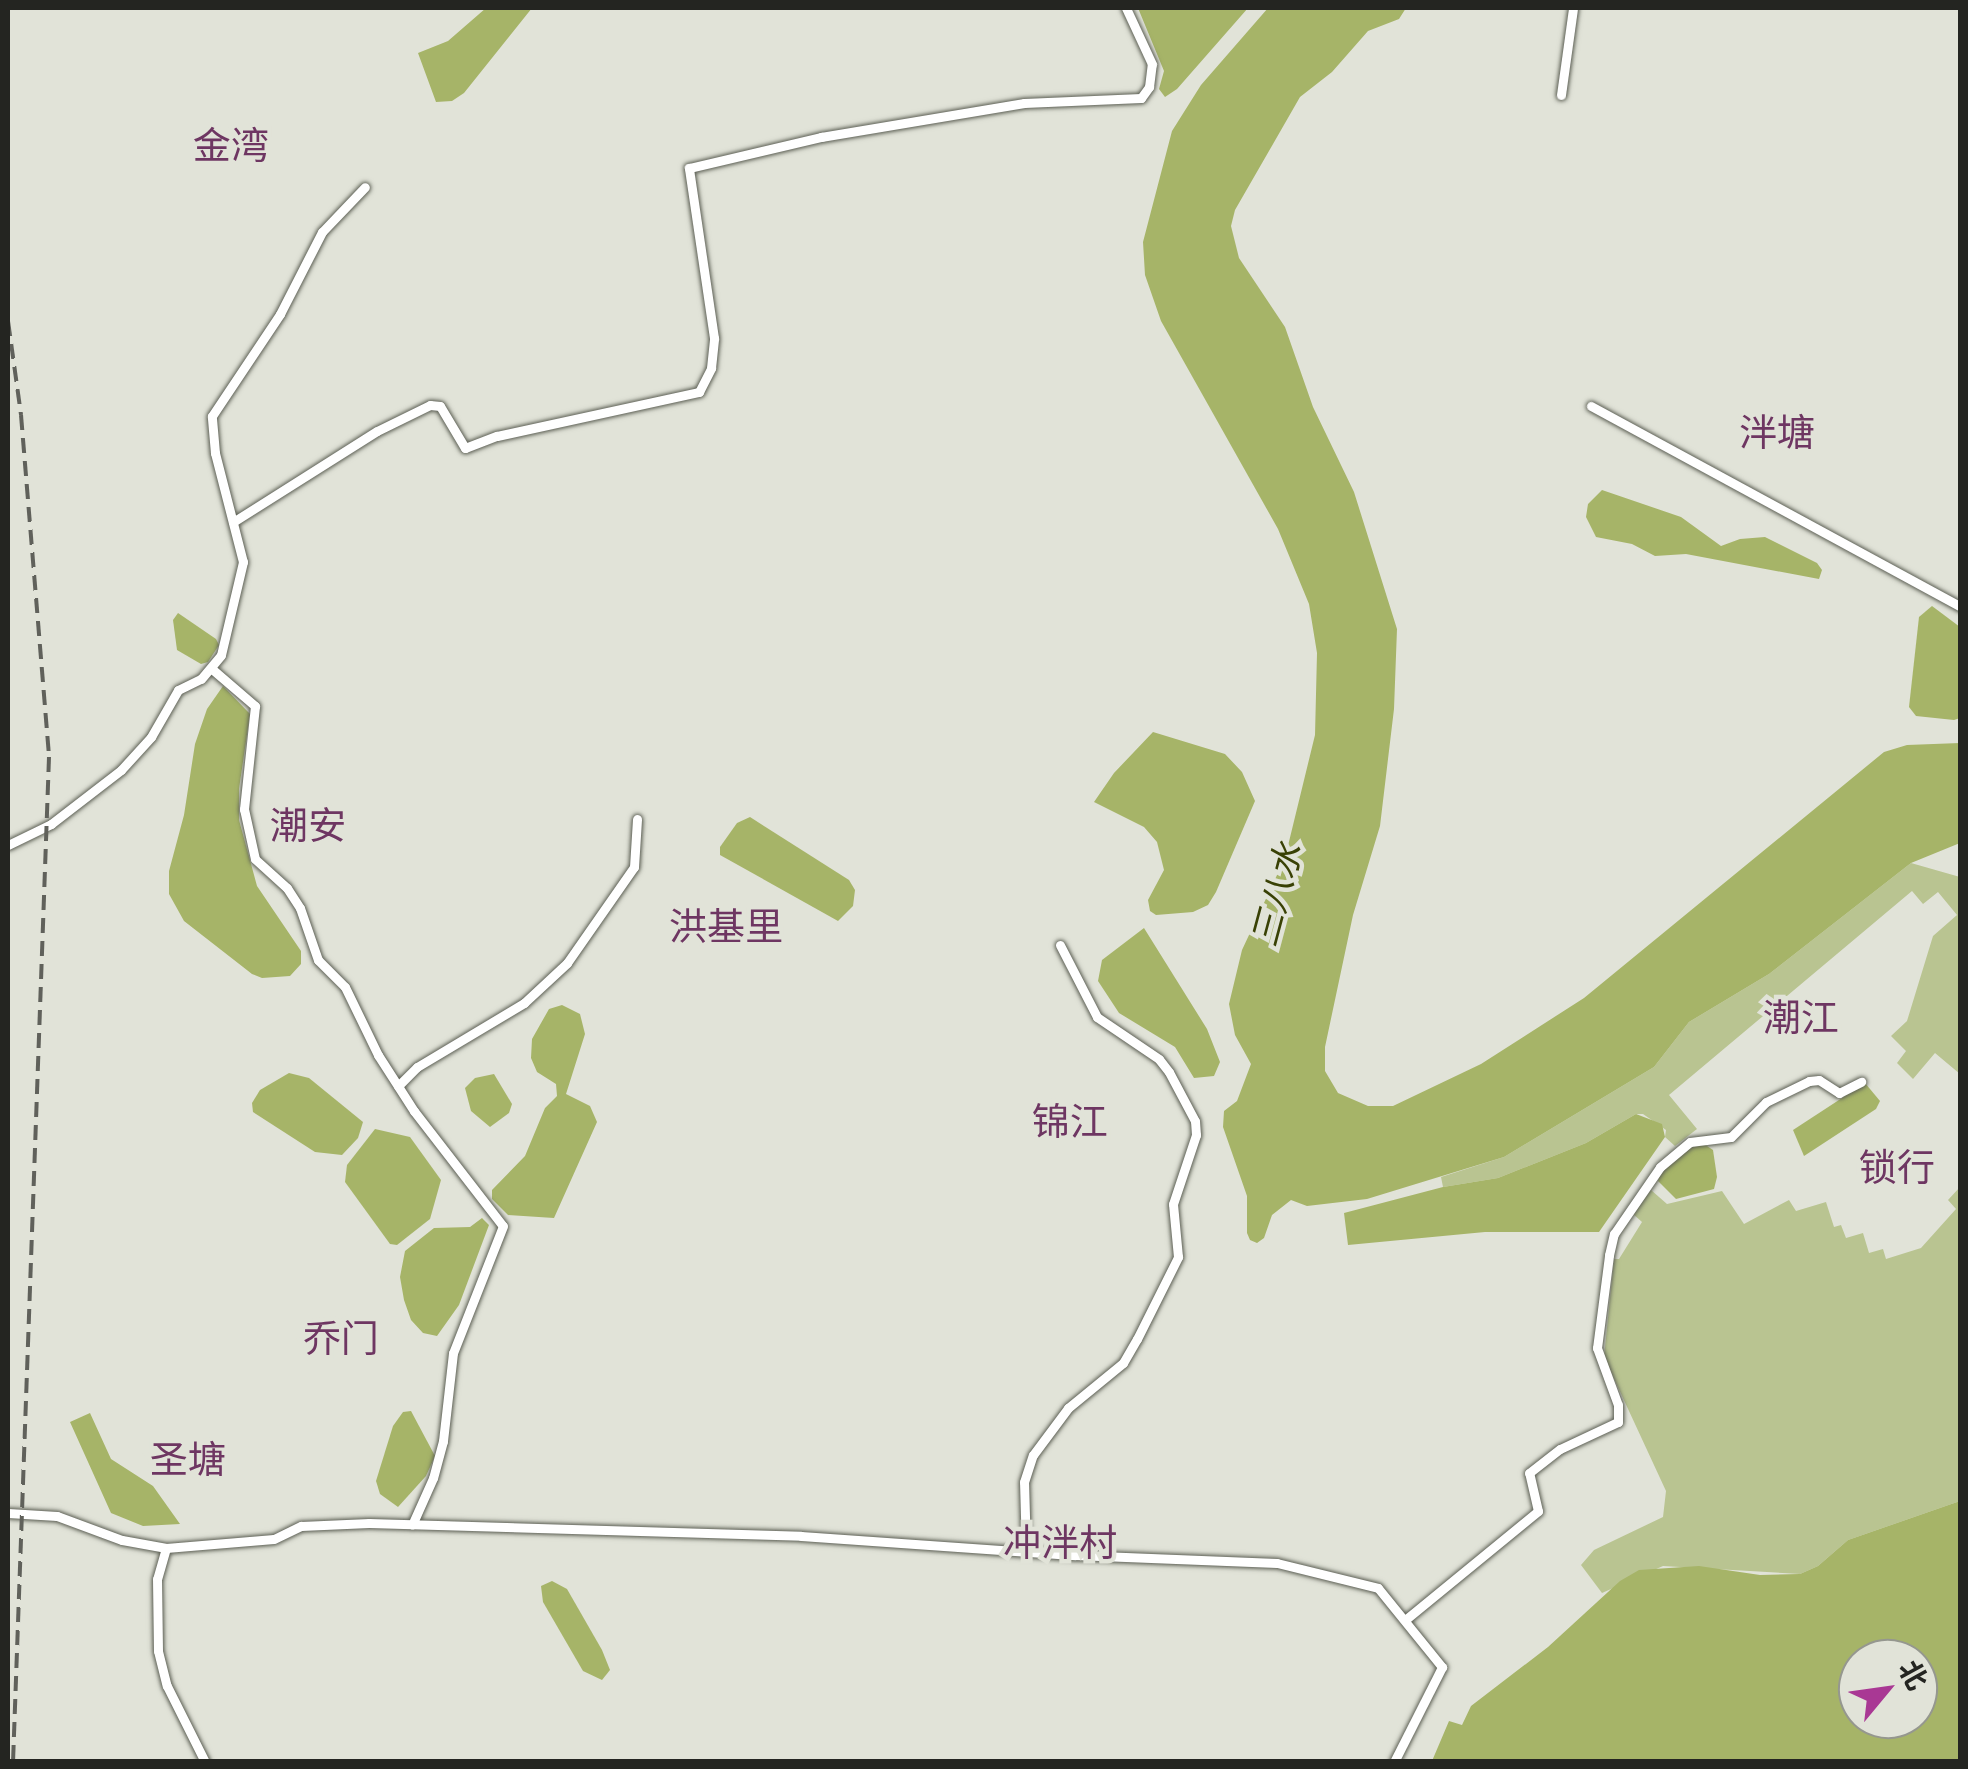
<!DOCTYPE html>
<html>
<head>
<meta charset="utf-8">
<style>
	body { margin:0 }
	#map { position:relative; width:1968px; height:1769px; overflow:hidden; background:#e1e3d8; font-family:"Crimson Pro","Noto Sans SC",serif }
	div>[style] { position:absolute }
	.green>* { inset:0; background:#b9c491 }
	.water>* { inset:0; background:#a6b468 }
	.roads { filter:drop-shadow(0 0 2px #5c5f54) drop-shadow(0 0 2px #5c5f54) }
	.minor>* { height:9px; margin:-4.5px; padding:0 4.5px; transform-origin:4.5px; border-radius:4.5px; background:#fff }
	.rail>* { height:4px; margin-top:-2px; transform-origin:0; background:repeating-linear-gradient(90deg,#60615b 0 15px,transparent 0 23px) }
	span { translate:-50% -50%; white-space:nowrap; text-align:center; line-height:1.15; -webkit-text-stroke:9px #e1e3d8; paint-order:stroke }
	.water-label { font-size:35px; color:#394105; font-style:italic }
	.quarter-label { font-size:38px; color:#6e3662 }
	.frame { position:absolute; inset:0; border:10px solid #242521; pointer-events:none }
	.north { position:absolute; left:1838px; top:1639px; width:100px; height:100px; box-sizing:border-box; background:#e1e3d8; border:2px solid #95978f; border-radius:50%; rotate:61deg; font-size:28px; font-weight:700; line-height:40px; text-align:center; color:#242521 }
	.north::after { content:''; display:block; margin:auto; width:35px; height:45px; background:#a93894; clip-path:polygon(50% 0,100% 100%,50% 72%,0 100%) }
</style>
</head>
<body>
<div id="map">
	<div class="green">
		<div style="clip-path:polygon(1911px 863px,1960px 877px,1960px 1074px,1935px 1053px,1913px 1079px,1897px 1063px,1906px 1051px,1891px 1036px,1907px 1021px,1933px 936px,1957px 915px,1938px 892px,1923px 904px,1912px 891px,1669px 1095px,1697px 1129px,1675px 1146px,1665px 1137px,1666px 1130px,1643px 1114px,1636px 1114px,1586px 1143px,1498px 1178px,1443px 1187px,1441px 1177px,1504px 1157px,1654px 1067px,1689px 1022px,1769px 974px)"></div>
		<div style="clip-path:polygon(1960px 1187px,1960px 1501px,1848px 1540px,1818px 1566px,1800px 1574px,1663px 1566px,1602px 1593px,1581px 1565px,1594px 1550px,1663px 1517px,1666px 1491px,1604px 1357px,1614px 1259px,1619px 1259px,1642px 1222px,1633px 1214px,1651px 1190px,1667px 1204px,1722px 1191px,1744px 1224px,1789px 1200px,1796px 1211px,1826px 1202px,1834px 1227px,1841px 1225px,1846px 1238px,1863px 1233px,1869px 1253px,1883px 1249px,1886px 1259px,1921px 1248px,1956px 1209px,1948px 1200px)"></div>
	</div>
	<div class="water">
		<div style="clip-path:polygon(486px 8px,532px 8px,464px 93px,452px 101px,436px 102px,418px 53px,448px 41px)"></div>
		<div style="clip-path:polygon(1138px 8px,1248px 8px,1177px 89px,1165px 97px,1159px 89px,1164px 71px)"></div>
		<div style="clip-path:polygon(1268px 8px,1406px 8px,1399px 19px,1368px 31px,1332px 72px,1300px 97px,1235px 210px,1231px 226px,1239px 258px,1285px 327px,1313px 407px,1354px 492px,1397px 629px,1394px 709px,1380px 826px,1353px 915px,1325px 1047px,1325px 1071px,1338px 1093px,1368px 1106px,1393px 1106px,1481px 1064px,1584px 998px,1884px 752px,1907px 745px,1960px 743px,1960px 843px,1911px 863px,1769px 974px,1689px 1022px,1654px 1067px,1504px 1157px,1367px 1199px,1307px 1206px,1291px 1200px,1272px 1215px,1264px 1238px,1257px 1243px,1250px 1240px,1247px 1233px,1247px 1196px,1223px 1127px,1224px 1111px,1237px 1101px,1251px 1064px,1235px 1035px,1229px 1004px,1242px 950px,1285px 858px,1315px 735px,1317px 653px,1309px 604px,1278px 529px,1161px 321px,1145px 275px,1143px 242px,1172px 131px,1201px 85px)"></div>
		<div style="clip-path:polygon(1602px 490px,1681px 517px,1721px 546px,1740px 539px,1765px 537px,1817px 563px,1822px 570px,1819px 579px,1686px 554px,1655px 556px,1632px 544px,1596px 537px,1586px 517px,1588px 504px)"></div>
		<div style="clip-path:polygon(1932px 606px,1960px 627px,1960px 718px,1954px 720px,1916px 716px,1909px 707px,1919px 617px)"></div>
		<div style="clip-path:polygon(178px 613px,216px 639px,219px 645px,208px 662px,201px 664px,177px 650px,173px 620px)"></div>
		<div style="clip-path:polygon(223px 686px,250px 714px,239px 789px,239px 820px,257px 886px,301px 951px,301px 964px,290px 976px,262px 978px,252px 974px,184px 921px,169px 894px,169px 871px,184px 815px,195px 744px,207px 709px)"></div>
		<div style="clip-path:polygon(1153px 732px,1225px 754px,1242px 772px,1255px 801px,1216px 892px,1208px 905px,1193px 912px,1156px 915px,1150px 911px,1148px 900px,1164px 870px,1157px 842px,1144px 827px,1094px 802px,1114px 773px)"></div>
		<div style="clip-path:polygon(750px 817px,849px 880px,855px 890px,853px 906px,838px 921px,720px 855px,720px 847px,737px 823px)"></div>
		<div style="clip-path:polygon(1144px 928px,1207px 1029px,1220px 1062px,1214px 1076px,1194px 1078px,1175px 1047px,1119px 1013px,1098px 981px,1102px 960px)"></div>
		<div style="clip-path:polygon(562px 1005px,580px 1014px,585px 1034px,566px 1094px,590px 1106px,597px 1122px,554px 1218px,508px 1215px,492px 1199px,492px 1190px,525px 1156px,545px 1108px,557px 1096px,556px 1084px,537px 1072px,531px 1058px,532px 1039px,549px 1009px)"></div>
		<div style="clip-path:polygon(289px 1073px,309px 1078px,363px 1122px,358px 1138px,342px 1155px,315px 1152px,253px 1112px,252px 1103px,260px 1090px)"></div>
		<div style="clip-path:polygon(494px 1074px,512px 1104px,509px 1113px,490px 1127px,471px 1111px,465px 1088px,475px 1078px)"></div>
		<div style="clip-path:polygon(1865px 1083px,1880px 1101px,1876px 1109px,1804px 1156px,1793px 1130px)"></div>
		<div style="clip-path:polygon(1636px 1114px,1662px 1124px,1665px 1137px,1599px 1232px,1485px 1232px,1348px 1245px,1344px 1213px,1443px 1187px,1498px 1178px,1586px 1143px)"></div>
		<div style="clip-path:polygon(375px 1129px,410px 1137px,441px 1180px,430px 1219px,397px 1245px,390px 1244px,345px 1182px,347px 1165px)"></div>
		<div style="clip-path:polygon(1704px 1144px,1713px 1150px,1717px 1177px,1714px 1189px,1676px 1199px,1658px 1181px,1660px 1174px,1686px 1149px)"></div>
		<div style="clip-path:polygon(482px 1218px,489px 1225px,459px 1305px,437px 1336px,423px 1333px,411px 1320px,404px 1300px,400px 1277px,405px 1251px,434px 1228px,470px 1227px)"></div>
		<div style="clip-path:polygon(411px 1411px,435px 1456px,426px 1476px,398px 1507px,380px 1494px,376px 1481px,393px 1426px,403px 1412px)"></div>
		<div style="clip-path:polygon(90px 1413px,111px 1459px,153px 1486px,180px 1524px,143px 1526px,111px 1513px,70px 1422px)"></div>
		<div style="clip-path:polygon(evenodd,1960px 1501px,1960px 1761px,1432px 1761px,1449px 1721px,1462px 1725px,1471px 1706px,1548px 1647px,1620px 1581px,1639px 1570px,1699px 1566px,1760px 1575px,1800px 1574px,1818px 1566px,1848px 1540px,1960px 1501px,1858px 1659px,1918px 1659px,1918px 1719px,1858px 1719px,1858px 1659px)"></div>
		<div style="clip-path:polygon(552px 1581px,567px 1589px,602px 1650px,610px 1670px,602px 1680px,583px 1671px,543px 1602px,541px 1586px)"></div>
	</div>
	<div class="roads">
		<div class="minor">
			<div style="left:1561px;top:95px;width:88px;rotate:-82.1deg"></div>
			<div style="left:1591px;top:406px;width:420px;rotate:28.5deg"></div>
			<div style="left:233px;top:522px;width:170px;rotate:-32.3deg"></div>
			<div style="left:377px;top:431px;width:59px;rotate:-26.1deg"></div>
			<div style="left:430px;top:405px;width:10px;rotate:6deg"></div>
			<div style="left:440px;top:406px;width:49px;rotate:59.2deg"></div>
			<div style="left:465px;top:448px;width:34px;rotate:-21deg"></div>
			<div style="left:497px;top:436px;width:207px;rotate:-12.3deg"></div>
			<div style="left:699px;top:392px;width:27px;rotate:-63deg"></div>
			<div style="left:711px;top:368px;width:30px;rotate:-84deg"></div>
			<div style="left:714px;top:338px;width:172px;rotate:-98.4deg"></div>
			<div style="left:689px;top:168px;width:136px;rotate:-13.2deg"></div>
			<div style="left:821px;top:137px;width:206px;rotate:-9.5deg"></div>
			<div style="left:1024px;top:103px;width:117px;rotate:-2.4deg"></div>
			<div style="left:1141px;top:98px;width:14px;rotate:-54deg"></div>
			<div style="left:1149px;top:87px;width:23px;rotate:-83deg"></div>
			<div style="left:1152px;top:64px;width:62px;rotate:-114.9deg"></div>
			<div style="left:212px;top:669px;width:57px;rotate:40.7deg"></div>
			<div style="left:255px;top:706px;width:104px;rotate:96.1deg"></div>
			<div style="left:244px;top:809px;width:51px;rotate:77.6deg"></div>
			<div style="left:255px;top:859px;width:43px;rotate:42.2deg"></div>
			<div style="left:287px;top:888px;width:24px;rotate:57deg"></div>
			<div style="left:300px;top:908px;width:55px;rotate:70.9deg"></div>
			<div style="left:318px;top:960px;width:38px;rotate:45deg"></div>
			<div style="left:345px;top:987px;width:76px;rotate:64.1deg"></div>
			<div style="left:378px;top:1055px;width:67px;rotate:57.3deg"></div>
			<div style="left:414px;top:1111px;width:145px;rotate:52.3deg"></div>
			<div style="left:503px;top:1226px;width:136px;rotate:111.5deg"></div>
			<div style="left:453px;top:1353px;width:89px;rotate:96.5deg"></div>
			<div style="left:443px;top:1441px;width:38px;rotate:105deg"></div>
			<div style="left:433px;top:1478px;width:51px;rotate:114.1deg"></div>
			<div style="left:8px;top:845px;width:48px;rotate:-26deg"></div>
			<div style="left:51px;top:824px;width:88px;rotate:-37.6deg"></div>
			<div style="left:121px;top:770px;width:45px;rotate:-47.7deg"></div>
			<div style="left:151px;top:737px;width:54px;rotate:-60.1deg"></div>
			<div style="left:178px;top:690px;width:25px;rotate:-26deg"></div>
			<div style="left:201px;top:679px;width:31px;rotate:-50deg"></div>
			<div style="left:221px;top:655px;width:96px;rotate:-76.7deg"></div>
			<div style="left:243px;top:562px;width:113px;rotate:-104.4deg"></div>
			<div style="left:215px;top:453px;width:37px;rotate:-95deg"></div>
			<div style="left:212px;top:416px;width:123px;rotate:-56.3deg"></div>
			<div style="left:280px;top:314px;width:92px;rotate:-62.9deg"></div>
			<div style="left:322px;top:232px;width:62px;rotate:-46.3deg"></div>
			<div style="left:398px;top:1086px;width:27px;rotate:-45deg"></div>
			<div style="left:417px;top:1067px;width:125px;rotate:-30.9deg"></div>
			<div style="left:524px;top:1003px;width:59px;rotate:-42.9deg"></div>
			<div style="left:567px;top:963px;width:117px;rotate:-55.1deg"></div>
			<div style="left:634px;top:867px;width:48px;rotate:-86.4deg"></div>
			<div style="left:8px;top:1513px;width:49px;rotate:3.5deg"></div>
			<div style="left:57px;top:1516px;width:69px;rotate:20.3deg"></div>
			<div style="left:122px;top:1540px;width:45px;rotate:10.3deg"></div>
			<div style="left:166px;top:1548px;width:108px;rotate:-4.8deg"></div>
			<div style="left:274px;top:1539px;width:30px;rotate:-26deg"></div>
			<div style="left:301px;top:1526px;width:68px;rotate:-2.5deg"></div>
			<div style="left:369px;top:1523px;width:432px;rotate:1.7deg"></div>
			<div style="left:801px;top:1536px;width:275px;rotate:4deg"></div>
			<div style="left:1075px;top:1555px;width:202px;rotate:2.3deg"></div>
			<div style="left:1277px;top:1563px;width:104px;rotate:13.9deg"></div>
			<div style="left:1378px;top:1588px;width:102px;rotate:51deg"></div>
			<div style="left:1442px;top:1667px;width:106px;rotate:116.8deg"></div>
			<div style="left:166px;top:1548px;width:32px;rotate:106deg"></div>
			<div style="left:157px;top:1579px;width:72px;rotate:89.2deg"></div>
			<div style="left:158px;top:1651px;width:36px;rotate:76deg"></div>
			<div style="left:167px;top:1686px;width:85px;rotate:63.4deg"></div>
			<div style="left:1026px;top:1552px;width:70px;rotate:-91.6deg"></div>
			<div style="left:1024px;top:1482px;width:28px;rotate:-72deg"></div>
			<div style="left:1033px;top:1455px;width:59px;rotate:-53.3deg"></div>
			<div style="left:1068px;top:1408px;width:71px;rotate:-39.3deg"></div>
			<div style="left:1123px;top:1363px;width:28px;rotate:-60deg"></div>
			<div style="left:1137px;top:1339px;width:92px;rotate:-63.4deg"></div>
			<div style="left:1178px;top:1257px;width:53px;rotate:-95.4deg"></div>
			<div style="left:1173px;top:1204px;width:73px;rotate:-71.6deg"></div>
			<div style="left:1196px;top:1135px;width:14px;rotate:-94deg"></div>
			<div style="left:1195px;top:1121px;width:55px;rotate:-118deg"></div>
			<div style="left:1169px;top:1072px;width:16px;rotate:-128deg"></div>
			<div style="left:1159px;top:1059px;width:75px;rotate:-145.9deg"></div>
			<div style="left:1097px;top:1017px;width:81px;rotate:-117.2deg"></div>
			<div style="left:1405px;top:1620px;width:172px;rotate:-39.3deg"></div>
			<div style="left:1538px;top:1511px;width:39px;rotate:-103deg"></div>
			<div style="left:1529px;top:1473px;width:39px;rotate:-38deg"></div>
			<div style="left:1560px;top:1449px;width:64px;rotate:-25deg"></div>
			<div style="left:1618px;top:1422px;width:17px;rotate:-90deg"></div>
			<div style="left:1618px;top:1405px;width:61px;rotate:-110.2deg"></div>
			<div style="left:1597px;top:1348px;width:94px;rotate:-82.6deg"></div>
			<div style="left:1609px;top:1255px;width:22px;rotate:-77deg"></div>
			<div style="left:1614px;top:1234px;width:81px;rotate:-55.5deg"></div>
			<div style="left:1660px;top:1167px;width:39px;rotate:-40deg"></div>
			<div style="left:1690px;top:1142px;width:41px;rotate:-7deg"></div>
			<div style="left:1731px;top:1137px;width:49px;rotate:-45deg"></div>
			<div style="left:1766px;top:1102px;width:48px;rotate:-26deg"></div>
			<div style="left:1809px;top:1081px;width:10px;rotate:-6deg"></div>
			<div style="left:1819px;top:1080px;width:24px;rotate:33deg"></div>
			<div style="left:1839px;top:1093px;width:25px;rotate:-27deg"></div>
		</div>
	</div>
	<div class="rail">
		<div style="left:8px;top:321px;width:95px;rotate:82.1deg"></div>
		<div style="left:21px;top:415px;width:343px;rotate:85.3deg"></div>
		<div style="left:49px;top:757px;width:1006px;rotate:92.05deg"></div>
	</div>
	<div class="water-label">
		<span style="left:1278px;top:895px;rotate:-75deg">三八水</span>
	</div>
	<div class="quarter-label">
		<span style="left:231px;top:147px">金湾</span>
		<span style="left:1777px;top:434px">泮塘</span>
		<span style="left:308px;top:827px">潮安</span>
		<span style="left:726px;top:928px">洪基里</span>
		<span style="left:1801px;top:1019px">潮江</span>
		<span style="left:1070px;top:1123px">锦江</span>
		<span style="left:1897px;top:1169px">锁行</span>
		<span style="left:341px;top:1340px">乔门</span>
		<span style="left:188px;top:1461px">圣塘</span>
		<span style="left:1060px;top:1544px">冲泮村</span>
	</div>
	<div class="frame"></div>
	<div class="north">北</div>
</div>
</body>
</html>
